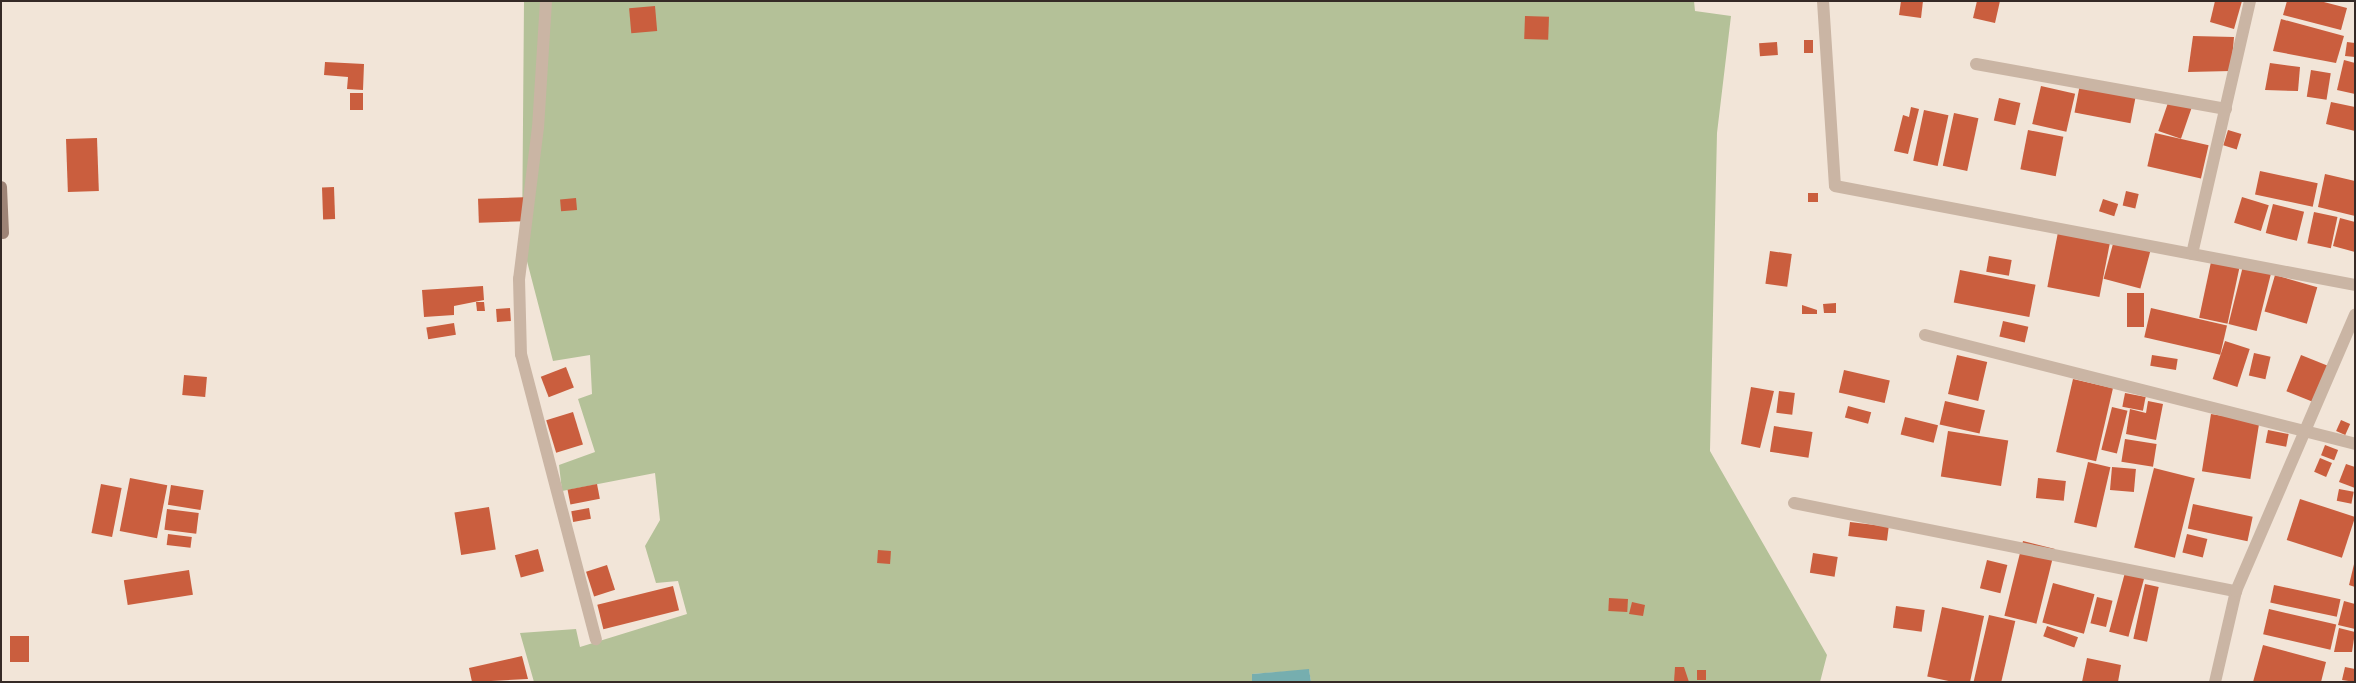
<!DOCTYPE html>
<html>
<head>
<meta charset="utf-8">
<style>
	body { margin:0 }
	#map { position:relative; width:2356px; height:683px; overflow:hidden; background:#f2e5d8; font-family:"Open Sans",sans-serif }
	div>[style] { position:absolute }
	.green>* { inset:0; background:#b4c198 }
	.water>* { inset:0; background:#76aeaf }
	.building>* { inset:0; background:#ca5e3e; transform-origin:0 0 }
	.street>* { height:12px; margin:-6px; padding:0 6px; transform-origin:6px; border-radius:6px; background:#cab5a4 }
	.secondary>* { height:12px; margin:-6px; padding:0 6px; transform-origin:6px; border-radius:6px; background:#9d8375 }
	span { translate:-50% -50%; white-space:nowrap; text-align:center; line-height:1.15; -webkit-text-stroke:4px #f9efe4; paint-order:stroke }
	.frame { position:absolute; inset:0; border:2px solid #352a26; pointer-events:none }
</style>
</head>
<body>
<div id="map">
	<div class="green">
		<div style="clip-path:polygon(524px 1px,1694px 1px,1695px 11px,1731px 16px,1717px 133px,1710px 451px,1827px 655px,1820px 682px,1311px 682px,1309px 670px,1252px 674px,1252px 682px,534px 682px,520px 633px,576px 629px,580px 647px,687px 614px,678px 581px,656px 583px,645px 546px,660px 520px,655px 473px,562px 491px,559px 465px,595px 452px,578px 399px,592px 394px,590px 355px,553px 361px,522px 242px)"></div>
	</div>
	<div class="water">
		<div style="clip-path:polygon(1309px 669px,1311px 682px,1252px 682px,1252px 674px)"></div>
	</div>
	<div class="building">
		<div style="clip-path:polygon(1901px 1px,1923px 1px,1921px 18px,1899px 15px)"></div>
		<div style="clip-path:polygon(1977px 1px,2000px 1px,1995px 23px,1973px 18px)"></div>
		<div style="clip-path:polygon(2215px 1px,2242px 1px,2234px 29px,2210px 22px)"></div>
		<div style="clip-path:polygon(2287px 1px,2320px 1px,2347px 8px,2341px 30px,2283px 15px)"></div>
		<div style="left:655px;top:6px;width:25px;height:26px;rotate:85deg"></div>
		<div style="left:1525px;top:16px;width:24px;height:23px;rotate:2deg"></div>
		<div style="clip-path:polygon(2281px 19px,2344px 36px,2336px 63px,2273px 51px)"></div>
		<div style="clip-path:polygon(2193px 36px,2234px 37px,2231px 71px,2188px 72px)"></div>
		<div style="left:1804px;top:40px;width:9px;height:13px"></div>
		<div style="left:1777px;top:42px;width:13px;height:18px;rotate:86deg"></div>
		<div style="clip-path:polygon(2347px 42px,2355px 43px,2355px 57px,2345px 56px)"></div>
		<div style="clip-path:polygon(2344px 60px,2355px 63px,2355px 94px,2337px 90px)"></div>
		<div style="clip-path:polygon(325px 62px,364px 64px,363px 90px,347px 89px,348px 77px,324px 75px)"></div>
		<div style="clip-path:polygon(2270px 63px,2300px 67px,2298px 91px,2265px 90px)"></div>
		<div style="left:2311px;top:70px;width:20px;height:27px;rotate:9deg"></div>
		<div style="left:2081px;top:79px;width:57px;height:34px;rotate:11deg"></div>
		<div style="left:2041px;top:86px;width:35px;height:39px;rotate:13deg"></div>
		<div style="left:350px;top:93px;width:13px;height:17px"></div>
		<div style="left:2170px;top:97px;width:24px;height:36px;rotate:19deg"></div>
		<div style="left:1999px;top:98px;width:22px;height:23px;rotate:13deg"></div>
		<div style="clip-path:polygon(2331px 102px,2355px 107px,2355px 131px,2326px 124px)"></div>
		<div style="clip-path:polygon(1911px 107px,1919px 109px,1908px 154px,1894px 151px,1903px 115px,1909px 117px)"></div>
		<div style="left:1924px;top:110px;width:25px;height:52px;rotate:12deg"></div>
		<div style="left:1954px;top:113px;width:25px;height:54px;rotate:12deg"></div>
		<div style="left:2028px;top:130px;width:36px;height:40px;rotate:11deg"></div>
		<div style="left:2228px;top:130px;width:14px;height:16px;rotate:17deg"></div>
		<div style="left:2155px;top:133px;width:55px;height:34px;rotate:13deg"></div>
		<div style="left:97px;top:138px;width:53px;height:31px;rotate:88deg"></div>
		<div style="left:2260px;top:171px;width:59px;height:24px;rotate:12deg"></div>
		<div style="clip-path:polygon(2325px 174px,2355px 181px,2355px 216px,2318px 207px)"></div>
		<div style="left:334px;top:187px;width:32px;height:12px;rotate:88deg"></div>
		<div style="left:2126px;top:191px;width:13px;height:15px;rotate:13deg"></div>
		<div style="left:1808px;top:193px;width:10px;height:9px"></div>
		<div style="left:531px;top:197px;width:24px;height:53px;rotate:88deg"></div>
		<div style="left:2242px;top:197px;width:28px;height:27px;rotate:17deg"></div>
		<div style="left:576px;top:198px;width:12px;height:16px;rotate:85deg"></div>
		<div style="left:2103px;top:199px;width:16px;height:13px;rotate:18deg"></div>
		<div style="left:2273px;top:204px;width:32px;height:30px;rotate:14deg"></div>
		<div style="left:2314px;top:212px;width:24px;height:32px;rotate:12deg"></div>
		<div style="clip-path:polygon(2340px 218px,2355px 222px,2355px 252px,2333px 246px)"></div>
		<div style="left:2059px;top:227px;width:53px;height:61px;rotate:11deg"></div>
		<div style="left:2114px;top:240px;width:38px;height:40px;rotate:15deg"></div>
		<div style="left:1770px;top:251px;width:22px;height:33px;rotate:8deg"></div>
		<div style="left:1989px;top:256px;width:23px;height:16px;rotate:10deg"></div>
		<div style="left:2211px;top:262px;width:29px;height:57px;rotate:12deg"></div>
		<div style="left:2244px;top:262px;width:29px;height:64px;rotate:14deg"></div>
		<div style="left:1960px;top:270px;width:77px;height:33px;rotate:11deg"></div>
		<div style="left:2275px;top:275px;width:44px;height:38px;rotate:16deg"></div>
		<div style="clip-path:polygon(483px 286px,484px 300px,454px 306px,454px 315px,424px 317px,422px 290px)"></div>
		<div style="left:2127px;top:293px;width:17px;height:34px"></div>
		<div style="clip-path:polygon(476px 302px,484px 302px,485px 311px,477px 311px)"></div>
		<div style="clip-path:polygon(1836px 303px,1836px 313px,1824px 313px,1823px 304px)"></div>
		<div style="clip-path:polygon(1802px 305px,1817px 310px,1817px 314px,1802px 314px)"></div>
		<div style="left:510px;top:308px;width:13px;height:14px;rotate:86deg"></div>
		<div style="left:2151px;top:308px;width:78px;height:30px;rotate:13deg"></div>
		<div style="left:2003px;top:321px;width:26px;height:16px;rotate:13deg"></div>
		<div style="left:454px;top:323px;width:12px;height:28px;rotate:81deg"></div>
		<div style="left:2225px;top:341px;width:26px;height:40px;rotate:18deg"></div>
		<div style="left:2254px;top:353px;width:17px;height:23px;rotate:13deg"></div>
		<div style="left:1957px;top:355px;width:31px;height:40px;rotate:13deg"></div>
		<div style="left:2152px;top:355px;width:26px;height:11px;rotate:9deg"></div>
		<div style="left:2301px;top:355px;width:35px;height:39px;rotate:22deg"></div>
		<div style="left:566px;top:367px;width:22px;height:27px;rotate:69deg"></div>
		<div style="left:1844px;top:370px;width:47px;height:23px;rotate:13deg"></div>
		<div style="left:184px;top:375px;width:23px;height:20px;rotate:5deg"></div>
		<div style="left:2073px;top:379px;width:41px;height:75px;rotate:13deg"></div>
		<div style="clip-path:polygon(1751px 387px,1774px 391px,1760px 448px,1741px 444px)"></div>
		<div style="left:1779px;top:391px;width:16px;height:22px;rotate:7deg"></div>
		<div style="left:2125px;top:393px;width:21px;height:14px;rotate:11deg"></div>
		<div style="left:1945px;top:401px;width:41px;height:24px;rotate:13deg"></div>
		<div style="clip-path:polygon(2148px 401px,2163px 404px,2156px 440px,2126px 434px,2130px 409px,2146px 413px)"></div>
		<div style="left:1848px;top:406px;width:24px;height:12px;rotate:15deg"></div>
		<div style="left:2112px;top:407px;width:16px;height:44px;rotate:14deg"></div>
		<div style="left:573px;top:412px;width:34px;height:28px;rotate:73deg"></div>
		<div style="left:2211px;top:414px;width:49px;height:58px;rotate:9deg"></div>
		<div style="left:1905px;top:417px;width:34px;height:18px;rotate:14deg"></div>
		<div style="left:2341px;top:420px;width:10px;height:12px;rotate:24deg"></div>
		<div style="left:1774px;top:426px;width:39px;height:26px;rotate:9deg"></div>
		<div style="left:2268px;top:430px;width:21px;height:13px;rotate:11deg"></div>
		<div style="left:1948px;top:431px;width:61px;height:46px;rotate:9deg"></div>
		<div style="left:2125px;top:439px;width:32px;height:23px;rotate:9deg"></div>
		<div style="left:2325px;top:445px;width:14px;height:11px;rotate:21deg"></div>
		<div style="left:2320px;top:458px;width:13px;height:15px;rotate:23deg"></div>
		<div style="left:2088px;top:462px;width:23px;height:62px;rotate:13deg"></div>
		<div style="clip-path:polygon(2346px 464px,2355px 467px,2355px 488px,2339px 482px)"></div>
		<div style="left:2112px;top:467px;width:24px;height:23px;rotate:5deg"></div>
		<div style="left:2154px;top:468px;width:42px;height:82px;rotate:14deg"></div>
		<div style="left:130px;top:478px;width:38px;height:54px;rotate:11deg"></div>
		<div style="left:2038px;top:478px;width:28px;height:20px;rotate:6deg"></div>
		<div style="left:101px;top:484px;width:21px;height:50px;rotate:11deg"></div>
		<div style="left:597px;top:484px;width:15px;height:30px;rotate:79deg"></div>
		<div style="left:171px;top:485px;width:33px;height:20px;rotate:9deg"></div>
		<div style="left:2339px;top:489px;width:15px;height:12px;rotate:11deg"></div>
		<div style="left:2300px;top:499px;width:58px;height:43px;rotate:18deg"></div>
		<div style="left:2193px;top:504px;width:61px;height:25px;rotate:12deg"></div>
		<div style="left:489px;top:507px;width:43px;height:35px;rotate:81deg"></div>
		<div style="left:589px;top:508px;width:11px;height:18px;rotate:80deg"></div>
		<div style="left:167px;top:509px;width:32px;height:21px;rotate:7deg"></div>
		<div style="left:1850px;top:522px;width:39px;height:14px;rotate:7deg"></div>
		<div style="left:168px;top:534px;width:24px;height:11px;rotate:7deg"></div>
		<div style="left:2187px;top:534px;width:21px;height:19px;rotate:14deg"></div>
		<div style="left:2023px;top:541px;width:33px;height:77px;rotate:14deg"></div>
		<div style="left:538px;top:549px;width:23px;height:24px;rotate:75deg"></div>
		<div style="left:878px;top:550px;width:13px;height:13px;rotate:4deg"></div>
		<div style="left:1813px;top:553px;width:25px;height:20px;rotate:9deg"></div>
		<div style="left:1987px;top:560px;width:21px;height:29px;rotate:14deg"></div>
		<div style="clip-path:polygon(2355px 560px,2355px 587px,2349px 585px)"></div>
		<div style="left:607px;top:565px;width:26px;height:22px;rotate:72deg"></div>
		<div style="left:2127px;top:565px;width:20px;height:69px;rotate:15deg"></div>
		<div style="left:189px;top:570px;width:25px;height:66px;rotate:81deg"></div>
		<div style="left:2053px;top:583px;width:43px;height:41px;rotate:15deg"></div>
		<div style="left:2145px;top:584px;width:14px;height:56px;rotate:12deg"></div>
		<div style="left:2274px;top:585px;width:68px;height:18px;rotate:12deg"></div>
		<div style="left:673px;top:586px;width:25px;height:78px;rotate:76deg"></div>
		<div style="left:2097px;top:597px;width:16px;height:27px;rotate:14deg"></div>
		<div style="left:1609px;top:598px;width:19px;height:13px;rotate:3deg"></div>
		<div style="clip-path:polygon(2344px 601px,2355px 604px,2355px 629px,2338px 625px)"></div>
		<div style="clip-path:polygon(1632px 602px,1645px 605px,1643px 616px,1629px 614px)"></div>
		<div style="left:1896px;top:606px;width:29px;height:22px;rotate:8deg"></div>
		<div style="left:1942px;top:607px;width:43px;height:71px;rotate:12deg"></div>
		<div style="left:2269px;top:609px;width:69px;height:26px;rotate:13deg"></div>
		<div style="left:1989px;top:615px;width:27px;height:68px;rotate:13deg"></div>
		<div style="left:2047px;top:626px;width:33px;height:11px;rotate:20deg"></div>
		<div style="clip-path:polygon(2339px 628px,2355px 632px,2352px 652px,2334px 652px)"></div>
		<div style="left:10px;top:636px;width:19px;height:26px"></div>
		<div style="clip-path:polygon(2263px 645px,2326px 662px,2321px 682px,2253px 682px)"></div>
		<div style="clip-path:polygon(522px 656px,528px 679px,472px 682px,469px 668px)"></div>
		<div style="clip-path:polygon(2087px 658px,2121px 665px,2118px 682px,2082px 682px)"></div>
		<div style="clip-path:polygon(1675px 667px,1684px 667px,1689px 682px,1674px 682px)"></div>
		<div style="clip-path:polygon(2345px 667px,2355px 669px,2355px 682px,2342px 680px)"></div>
		<div style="left:1697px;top:670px;width:9px;height:10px"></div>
	</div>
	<div class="street">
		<div style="left:546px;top:1px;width:126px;rotate:93.6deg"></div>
		<div style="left:538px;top:127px;width:153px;rotate:97.1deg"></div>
		<div style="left:519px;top:279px;width:75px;rotate:88.5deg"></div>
		<div style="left:521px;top:354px;width:295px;rotate:75.3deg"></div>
		<div style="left:1823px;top:1px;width:185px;rotate:86.3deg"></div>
		<div style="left:1835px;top:186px;width:529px;rotate:10.78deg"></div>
		<div style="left:1976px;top:64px;width:254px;rotate:10.2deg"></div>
		<div style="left:2192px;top:254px;width:260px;rotate:-77.1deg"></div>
		<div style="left:1925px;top:335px;width:444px;rotate:14.2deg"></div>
		<div style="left:1794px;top:503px;width:451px;rotate:11.3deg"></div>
		<div style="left:2215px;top:682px;width:93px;rotate:-77deg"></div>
		<div style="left:2236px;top:591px;width:301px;rotate:-66.7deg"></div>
	</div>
	<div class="secondary">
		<div style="left:1px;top:187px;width:46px;rotate:87.5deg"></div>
	</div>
	<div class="frame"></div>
</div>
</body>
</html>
